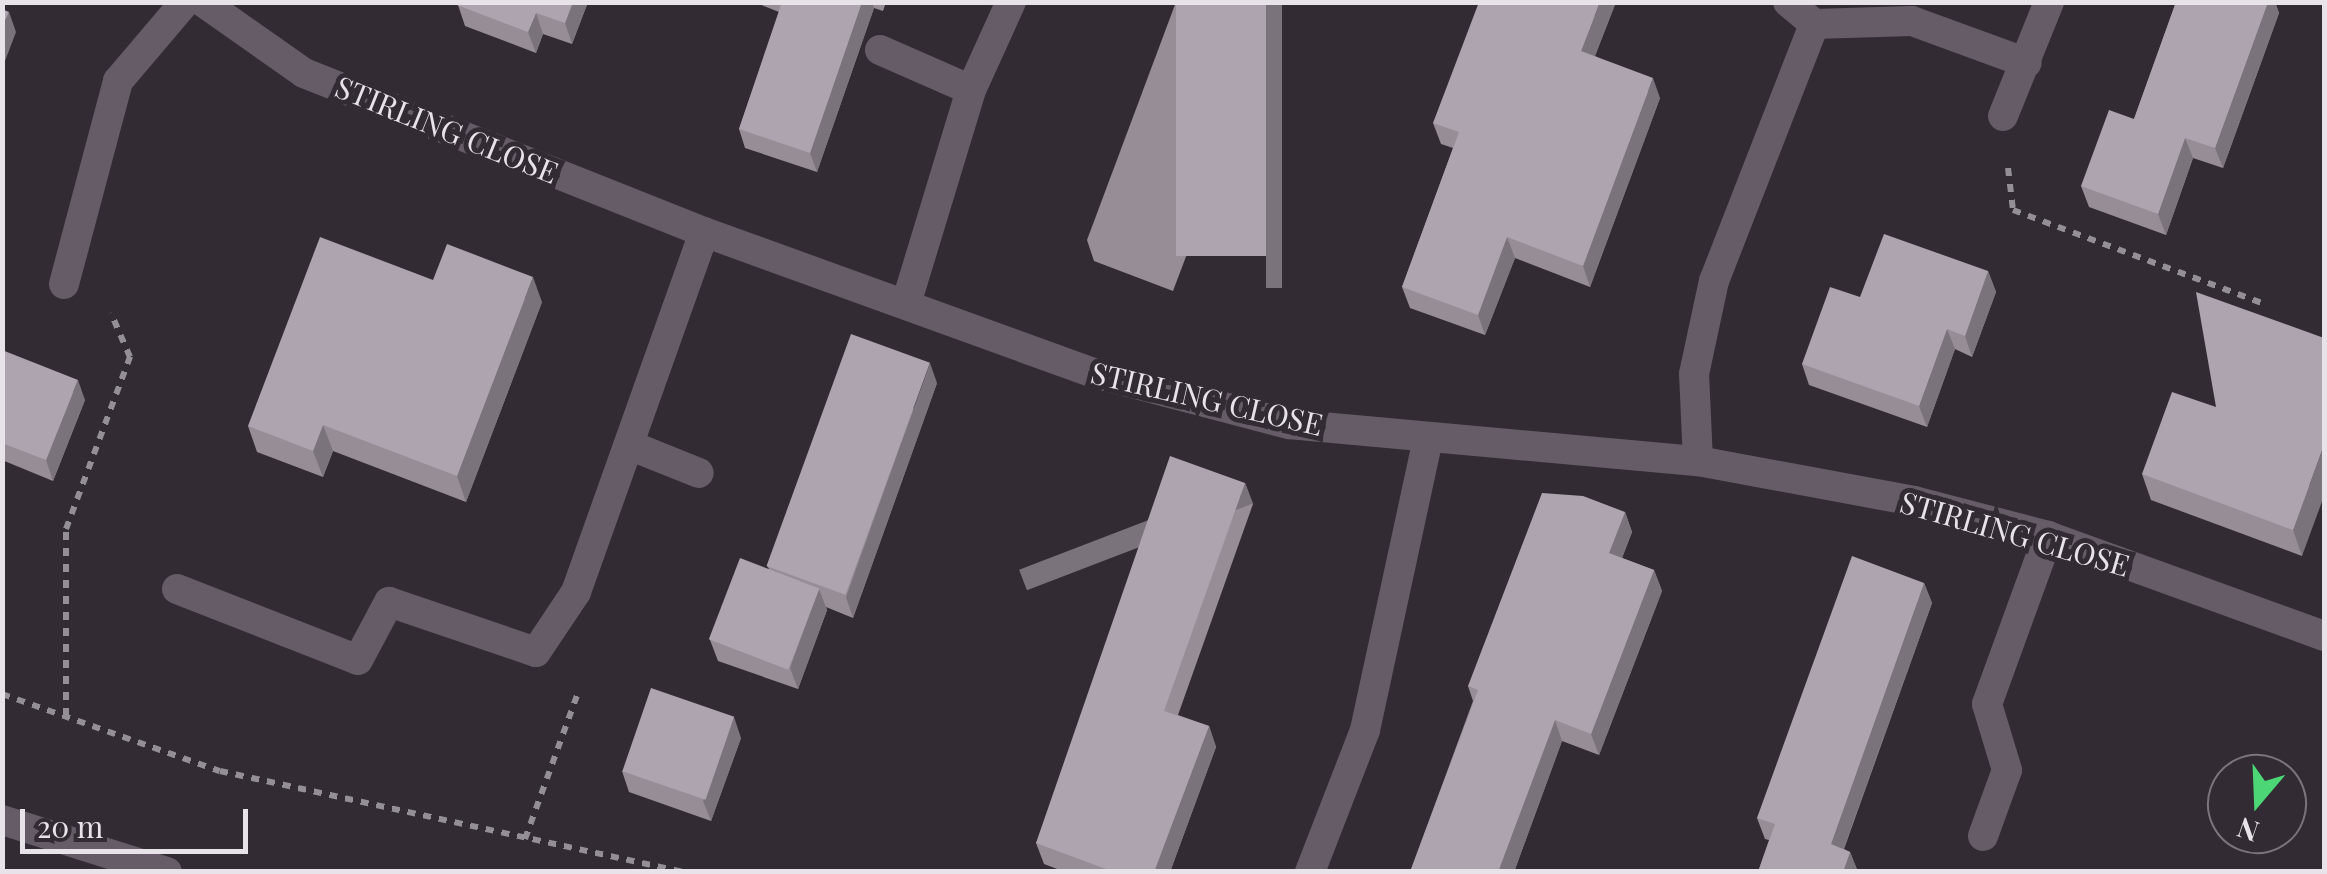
<!DOCTYPE html>
<html>
<head>
<meta charset="utf-8">
<style>
	body { margin:0 }
	#map { position:relative; width:2327px; height:874px; overflow:hidden; background:#322b34; font-family:"Playfair Display",serif }
	div>[style] { position:absolute }
	.path>* { height:6px; margin-top:-3px; transform-origin:0; background:repeating-linear-gradient(90deg,#948e96 0 8px,transparent 0 16px) }
	.lane>* { height:30px; margin:-15px; padding:0 15px; transform-origin:15px; border-radius:15px; background:#665c68 }
	.street>* { height:30px; margin:-15px; padding:0 15px; transform-origin:15px; border-radius:15px; background:#665c68 }
	.wall>* { inset:0; background:#968d97 }
	.shaded-wall>* { inset:0; background:#7a737b; transform-origin:0 0 }
	.building>* { inset:0; background:#aea4b0; transform-origin:0 0 }
	span { translate:-50% -50%; white-space:nowrap; text-align:center; line-height:1.15; -webkit-text-stroke:10px #322b34; paint-order:stroke }
	.street-label { font-size:30px; color:#e8e2e9 }
	.frame { position:absolute; inset:0; border:5px solid #e8e2e9; pointer-events:none }
	.north { position:absolute; left:2207px; top:754px; width:100px; height:100px; box-sizing:border-box; background:#322b34; border:2px solid #7b747c; border-radius:50%; rotate:199deg; font-size:28px; font-weight:700; line-height:40px; text-align:center; color:#e8e2e9 }
	.north::after { content:''; display:block; margin:auto; width:35px; height:45px; background:#4cd676; clip-path:polygon(50% 0,100% 100%,50% 72%,0 100%) }
	.scale { position:absolute; left:20px; top:809px; width:228px; height:45px; box-sizing:border-box; border:5px solid #e8e2e9; border-top:0; padding-left:12px; font-size:30px; line-height:35px; white-space:nowrap; color:#e8e2e9; -webkit-text-stroke:8px #322b34; paint-order:stroke }
</style>
</head>
<body>
<div id="map">
	<div class="path">
		<div style="left:2008px;top:168px;width:42px;rotate:83.2deg"></div>
		<div style="left:2013px;top:210px;width:266px;rotate:20.5deg"></div>
		<div style="left:2px;top:694px;width:231px;rotate:19.5deg"></div>
		<div style="left:220px;top:771px;width:474px;rotate:12.3deg"></div>
		<div style="left:66px;top:716px;width:187px;rotate:-90deg"></div>
		<div style="left:66px;top:529px;width:184px;rotate:-69.6deg"></div>
		<div style="left:130px;top:357px;width:48px;rotate:-113.4deg"></div>
		<div style="left:525px;top:839px;width:158px;rotate:-70.1deg"></div>
	</div>
	<div class="lane">
		<div style="left:1788px;top:2px;width:34px;rotate:40deg"></div>
		<div style="left:1814px;top:24px;width:98px;rotate:-1.8deg"></div>
		<div style="left:1912px;top:21px;width:122px;rotate:20.1deg"></div>
		<div style="left:2003px;top:116px;width:123px;rotate:-68deg"></div>
		<div style="left:64px;top:284px;width:210px;rotate:-75.1deg"></div>
		<div style="left:118px;top:81px;width:104px;rotate:-49.7deg"></div>
		<div style="left:177px;top:589px;width:194px;rotate:21.4deg"></div>
		<div style="left:358px;top:660px;width:66px;rotate:-61.9deg"></div>
		<div style="left:389px;top:602px;width:155px;rotate:18.8deg"></div>
		<div style="left:536px;top:652px;width:72px;rotate:-56.3deg"></div>
		<div style="left:1983px;top:836px;width:70px;rotate:-70deg"></div>
		<div style="left:2007px;top:770px;width:69px;rotate:-106.9deg"></div>
		<div style="left:1987px;top:704px;width:179px;rotate:-70deg"></div>
		<div style="left:1310px;top:872px;width:152px;rotate:-68.8deg"></div>
		<div style="left:1365px;top:730px;width:299px;rotate:-77.8deg"></div>
	</div>
	<div class="street">
		<div style="left:203px;top:2px;width:123px;rotate:35.1deg"></div>
		<div style="left:304px;top:73px;width:430px;rotate:21.7deg"></div>
		<div style="left:704px;top:232px;width:415px;rotate:19.9deg"></div>
		<div style="left:1094px;top:373px;width:202px;rotate:14.7deg"></div>
		<div style="left:1289px;top:424px;width:411px;rotate:5.2deg"></div>
		<div style="left:1698px;top:461px;width:220px;rotate:10.5deg"></div>
		<div style="left:1914px;top:501px;width:138px;rotate:14.6deg"></div>
		<div style="left:2048px;top:536px;width:294px;rotate:19.9deg"></div>
		<div style="left:880px;top:50px;width:99px;rotate:23.7deg"></div>
		<div style="left:906px;top:304px;width:224px;rotate:-73.1deg"></div>
		<div style="left:971px;top:90px;width:97px;rotate:-65.6deg"></div>
		<div style="left:629px;top:445px;width:75px;rotate:21.8deg"></div>
		<div style="left:1698px;top:461px;width:87px;rotate:-92.6deg"></div>
		<div style="left:1694px;top:374px;width:95px;rotate:-77.9deg"></div>
		<div style="left:1714px;top:281px;width:276px;rotate:-68.7deg"></div>
		<div style="left:576px;top:592px;width:382px;rotate:-70.4deg"></div>
		<div style="left:2px;top:820px;width:173px;rotate:17.5deg"></div>
	</div>
	<div class="wall">
		<div style="clip-path:polygon(457px 2px,588px 2px,572px 44px,543px 34px,536px 53px,465px 26px)"></div>
		<div style="clip-path:polygon(754px 2px,886px 2px,883px 11px,874px 8px,817px 172px,745px 148px,739px 129px,779px 12px)"></div>
		<div style="clip-path:polygon(1176px 2px,1282px 2px,1173px 291px,1094px 261px,1087px 240px)"></div>
		<div style="clip-path:polygon(1616px 2px,1595px 56px,1660px 98px,1590px 287px,1515px 258px,1485px 335px,1410px 308px,1402px 287px,1453px 148px,1441px 144px,1433px 123px)"></div>
		<div style="clip-path:polygon(2176px 2px,2275px 2px,2279px 13px,2223px 168px,2193px 158px,2166px 235px,2089px 207px,2081px 186px,2134px 119px)"></div>
		<div style="clip-path:polygon(1988px 271px,1996px 292px,1972px 357px,1955px 349px,1927px 427px,1809px 385px,1802px 364px,1860px 297px)"></div>
		<div style="clip-path:polygon(433px 280px,542px 302px,466px 502px,333px 451px,323px 477px,257px 452px,248px 426px)"></div>
		<div style="clip-path:polygon(2324px 338px,2302px 556px,2151px 500px,2142px 474px,2216px 407px)"></div>
		<div style="clip-path:polygon(2px 350px,85px 400px,53px 481px,2px 460px)"></div>
		<div style="clip-path:polygon(937px 383px,853px 618px,826px 607px,827px 610px,798px 689px,718px 661px,710px 640px,769px 569px,767px 566px)"></div>
		<div style="clip-path:polygon(1245px 483px,1253px 504px,1178px 715px,1209px 726px,1216px 747px,1170px 872px,1065px 872px,1044px 864px,1036px 843px)"></div>
		<div style="clip-path:polygon(1625px 512px,1632px 532px,1622px 558px,1654px 570px,1662px 591px,1599px 755px,1562px 741px,1514px 872px,1410px 872px,1473px 701px,1468px 686px)"></div>
		<div style="clip-path:polygon(1924px 583px,1932px 603px,1844px 849px,1850px 852px,1858px 872px,1758px 872px,1769px 840px,1765px 839px,1757px 818px)"></div>
		<div style="clip-path:polygon(741px 738px,711px 821px,629px 792px,622px 771px)"></div>
	</div>
	<div class="shaded-wall">
		<div style="clip-path:polygon(573px 2px,588px 2px,572px 44px,565px 23px)"></div>
		<div style="clip-path:polygon(862px 2px,872px 2px,874px 8px,817px 172px,810px 153px)"></div>
		<div style="left:1266px;top:2px;width:16px;height:286px"></div>
		<div style="clip-path:polygon(1600px 2px,1616px 2px,1589px 71px,1581px 51px)"></div>
		<div style="clip-path:polygon(2268px 2px,2275px 2px,2279px 13px,2223px 168px,2215px 148px)"></div>
		<div style="clip-path:polygon(9px 12px,16px 32px,2px 69px,2px 28px)"></div>
		<div style="clip-path:polygon(536px 13px,543px 34px,536px 53px,528px 32px)"></div>
		<div style="clip-path:polygon(1653px 78px,1660px 98px,1590px 287px,1583px 266px)"></div>
		<div style="clip-path:polygon(2185px 138px,2193px 158px,2166px 235px,2158px 214px)"></div>
		<div style="clip-path:polygon(1507px 237px,1515px 258px,1485px 335px,1478px 315px)"></div>
		<div style="clip-path:polygon(1988px 271px,1996px 292px,1972px 357px,1965px 336px)"></div>
		<div style="clip-path:polygon(533px 277px,542px 302px,466px 502px,457px 476px)"></div>
		<div style="clip-path:polygon(1947px 329px,1955px 349px,1927px 427px,1919px 406px)"></div>
		<div style="clip-path:polygon(930px 363px,937px 383px,853px 618px,846px 597px)"></div>
		<div style="clip-path:polygon(78px 380px,85px 400px,53px 481px,46px 460px)"></div>
		<div style="clip-path:polygon(323px 425px,333px 451px,323px 477px,313px 451px)"></div>
		<div style="clip-path:polygon(2324px 445px,2324px 496px,2302px 556px,2293px 530px)"></div>
		<div style="left:1245px;top:483px;width:22px;height:242px;rotate:69deg"></div>
		<div style="clip-path:polygon(1625px 512px,1632px 532px,1616px 574px,1609px 553px)"></div>
		<div style="clip-path:polygon(1654px 570px,1662px 591px,1599px 755px,1591px 734px)"></div>
		<div style="clip-path:polygon(1924px 583px,1932px 603px,1838px 864px,1831px 844px)"></div>
		<div style="clip-path:polygon(819px 589px,827px 610px,798px 689px,790px 668px)"></div>
		<div style="clip-path:polygon(734px 717px,741px 738px,711px 821px,703px 801px)"></div>
		<div style="clip-path:polygon(1555px 720px,1562px 741px,1514px 872px,1498px 872px)"></div>
		<div style="clip-path:polygon(1209px 726px,1216px 747px,1170px 872px,1154px 872px)"></div>
		<div style="clip-path:polygon(1850px 852px,1858px 872px,1843px 872px)"></div>
	</div>
	<div class="building">
		<div style="clip-path:polygon(457px 2px,573px 2px,565px 23px,536px 13px,528px 32px,457px 5px)"></div>
		<div style="clip-path:polygon(782px 2px,862px 2px,810px 153px,739px 129px)"></div>
		<div style="left:1176px;top:2px;width:90px;height:254px"></div>
		<div style="clip-path:polygon(1479px 2px,1600px 2px,1581px 51px,1653px 78px,1583px 266px,1507px 237px,1478px 315px,1402px 287px,1459px 132px,1433px 123px)"></div>
		<div style="clip-path:polygon(2176px 2px,2268px 2px,2215px 148px,2185px 138px,2158px 214px,2081px 186px,2109px 110px,2134px 119px)"></div>
		<div style="clip-path:polygon(2px 9px,9px 12px,2px 28px)"></div>
		<div style="clip-path:polygon(1884px 234px,1988px 271px,1965px 336px,1947px 329px,1919px 406px,1802px 364px,1830px 287px,1860px 297px)"></div>
		<div style="clip-path:polygon(320px 237px,433px 280px,447px 244px,533px 277px,457px 476px,323px 425px,313px 451px,248px 426px)"></div>
		<div style="clip-path:polygon(2196px 292px,2324px 338px,2324px 445px,2293px 530px,2142px 474px,2172px 392px,2216px 407px)"></div>
		<div style="left:851px;top:334px;width:84px;height:247px;rotate:20deg"></div>
		<div style="clip-path:polygon(2px 350px,78px 380px,46px 460px,2px 443px)"></div>
		<div style="clip-path:polygon(1170px 456px,1245px 483px,1164px 711px,1209px 726px,1154px 872px,1114px 872px,1036px 843px)"></div>
		<div style="clip-path:polygon(1542px 493px,1583px 496px,1625px 512px,1609px 553px,1654px 570px,1591px 734px,1555px 720px,1498px 872px,1410px 872px,1478px 690px,1468px 686px)"></div>
		<div style="clip-path:polygon(1852px 556px,1924px 583px,1831px 844px,1850px 852px,1843px 872px,1758px 872px,1775px 824px,1757px 818px)"></div>
		<div style="left:740px;top:558px;width:85px;height:87px;rotate:21deg"></div>
		<div style="left:651px;top:688px;width:88px;height:88px;rotate:19deg"></div>
	</div>
	<div class="street-label">
		<span style="left:447px;top:129px;rotate:22deg">STIRLING CLOSE</span>
		<span style="left:1207px;top:398px;rotate:13deg">STIRLING CLOSE</span>
		<span style="left:2015px;top:533px;rotate:16deg">STIRLING CLOSE</span>
	</div>
	<div class="frame"></div>
	<div class="north">N</div>
	<div class="scale">20 m</div>
</div>
</body>
</html>
